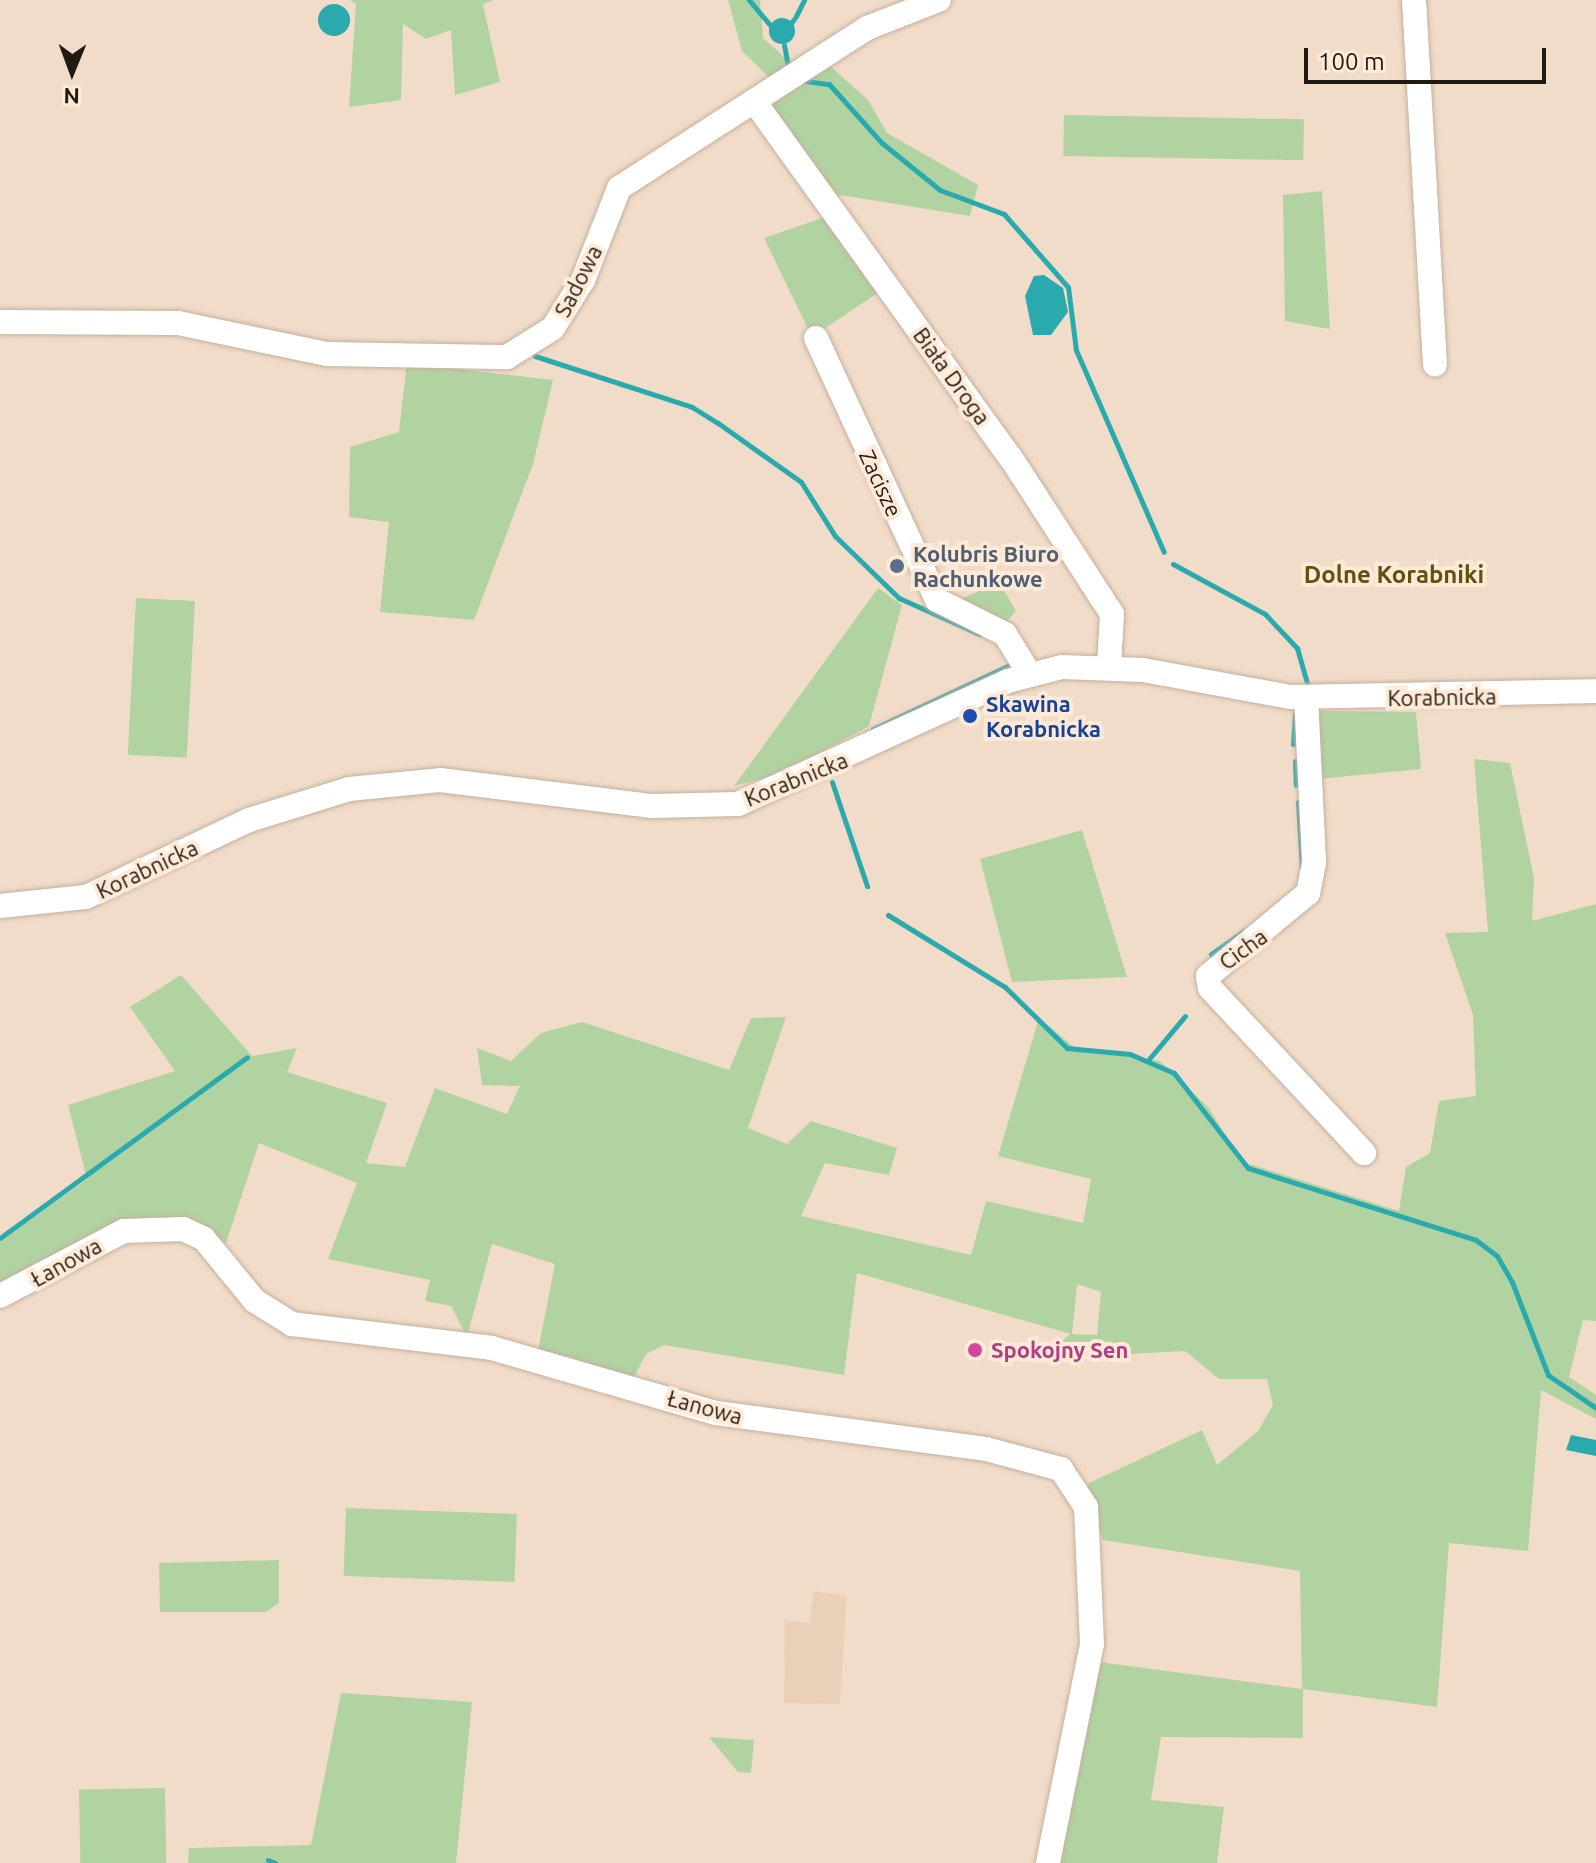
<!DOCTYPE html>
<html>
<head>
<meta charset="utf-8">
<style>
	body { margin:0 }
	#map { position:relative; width:1596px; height:1863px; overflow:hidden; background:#f1dcc9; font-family:Ubuntu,sans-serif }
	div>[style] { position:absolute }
	.built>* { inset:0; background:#ead0b8 }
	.green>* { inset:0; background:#b1d3a2; transform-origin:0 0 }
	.water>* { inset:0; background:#2baaae }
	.round { border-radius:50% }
	.stream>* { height:5px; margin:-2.5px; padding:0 2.5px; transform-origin:2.5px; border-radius:2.5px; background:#2baaae }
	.roads { filter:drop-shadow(0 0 2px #c4b09d) drop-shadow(0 0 2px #c4b09d) }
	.minor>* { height:24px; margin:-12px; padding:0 12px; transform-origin:12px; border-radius:12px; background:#fff }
	.dots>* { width:22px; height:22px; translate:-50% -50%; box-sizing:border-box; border:4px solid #feead6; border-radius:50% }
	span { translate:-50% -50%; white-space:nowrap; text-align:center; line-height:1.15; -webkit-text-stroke:8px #feead6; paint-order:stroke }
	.street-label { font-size:22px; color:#211a13 }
	.service-label { font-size:22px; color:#4e5e75; font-weight:700 }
	.left { translate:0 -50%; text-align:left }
	.transit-label { font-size:22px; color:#164399; font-weight:700 }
	.hotel-label { font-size:22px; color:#b23c85; font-weight:700 }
	.neighbourhood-label { font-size:24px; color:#5f5013; font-weight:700 }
	.north { position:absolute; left:32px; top:32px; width:80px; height:80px; -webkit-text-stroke:6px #feead6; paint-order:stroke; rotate:181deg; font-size:22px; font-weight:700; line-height:32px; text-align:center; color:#211a13 }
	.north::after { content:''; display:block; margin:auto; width:28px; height:36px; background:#211a13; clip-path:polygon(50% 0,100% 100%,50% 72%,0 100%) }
	.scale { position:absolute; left:1304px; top:48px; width:242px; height:36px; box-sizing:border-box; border:4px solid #211a13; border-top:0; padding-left:10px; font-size:24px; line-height:28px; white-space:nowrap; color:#211a13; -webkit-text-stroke:6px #feead6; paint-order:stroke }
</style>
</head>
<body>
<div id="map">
	<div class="built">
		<div style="clip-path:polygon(813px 1591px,847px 1596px,840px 1704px,784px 1703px,785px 1620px,810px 1623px)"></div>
	</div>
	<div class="green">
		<div style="clip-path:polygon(350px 0,494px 0,483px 4px,500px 82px,455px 95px,451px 30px,426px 39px,403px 24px,401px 100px,349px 107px,356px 4px)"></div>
		<div style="clip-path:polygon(728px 0,760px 0,763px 38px,793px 65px,773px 81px,742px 51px)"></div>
		<div style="clip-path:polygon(829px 65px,868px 100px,887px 133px,978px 185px,970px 216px,828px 193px,773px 112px,774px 101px)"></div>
		<div style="left:1064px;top:115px;width:240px;height:41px;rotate:1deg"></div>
		<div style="clip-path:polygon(1322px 191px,1330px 329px,1285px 321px,1283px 195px)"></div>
		<div style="clip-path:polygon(831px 215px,882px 290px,812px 337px,764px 238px)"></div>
		<div style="clip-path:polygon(407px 363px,553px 380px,533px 464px,474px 620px,380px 612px,389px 522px,349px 517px,350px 447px,399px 432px)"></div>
		<div style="clip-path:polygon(999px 582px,1016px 611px,1002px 626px,961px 599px)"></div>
		<div style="clip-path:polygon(878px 588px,902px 605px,869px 726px,779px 774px,734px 786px)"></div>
		<div style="left:136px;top:598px;width:59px;height:157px;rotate:3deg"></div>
		<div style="clip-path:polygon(1317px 711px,1416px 712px,1421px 769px,1318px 779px)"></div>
		<div style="clip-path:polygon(evenodd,1474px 759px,1510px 763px,1534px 878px,1532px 921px,1596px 904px,1596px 1321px,1583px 1320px,1569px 1377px,1596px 1395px,1596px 1419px,1541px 1390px,1528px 1551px,1449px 1543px,1437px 1707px,1303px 1689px,1303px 1738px,1161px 1737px,1151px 1800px,1224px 1807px,1217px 1863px,1055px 1863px,1099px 1662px,1302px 1689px,1300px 1571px,1103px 1540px,1087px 1484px,1202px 1430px,1217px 1465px,1258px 1431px,1273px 1405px,1267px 1379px,1219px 1379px,1185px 1351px,1111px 1355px,1056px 1344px,1071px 1334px,857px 1273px,844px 1375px,664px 1345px,646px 1354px,634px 1377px,538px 1351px,555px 1264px,492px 1244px,467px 1337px,451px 1306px,425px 1301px,430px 1280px,328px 1259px,357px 1183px,259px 1143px,226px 1243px,189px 1220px,0 1291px,0 1242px,87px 1179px,68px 1105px,175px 1071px,130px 1007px,181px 975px,252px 1056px,297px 1048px,287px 1072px,387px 1103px,366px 1163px,405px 1167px,435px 1088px,507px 1114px,520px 1086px,482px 1085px,477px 1048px,511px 1061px,541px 1033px,582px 1022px,729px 1070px,751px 1018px,786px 1017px,748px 1128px,787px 1144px,811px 1121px,897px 1148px,889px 1175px,825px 1163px,801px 1216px,971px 1255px,986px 1201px,1083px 1223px,1091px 1179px,998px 1156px,1039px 1018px,1074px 1047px,1160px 1061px,1209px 1108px,1240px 1161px,1399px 1211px,1406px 1167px,1430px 1153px,1439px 1101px,1476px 1096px,1473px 1015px,1445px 933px,1488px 932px,1474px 759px,1077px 1284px,1101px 1292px,1097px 1335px,1072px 1334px,1077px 1284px)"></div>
		<div style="clip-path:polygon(1082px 830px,1127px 977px,1012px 982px,980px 859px)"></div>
		<div style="left:346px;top:1508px;width:171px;height:68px;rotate:2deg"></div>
		<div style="clip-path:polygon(279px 1560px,279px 1603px,266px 1612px,160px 1612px,159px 1563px)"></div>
		<div style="clip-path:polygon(341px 1693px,472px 1702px,456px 1863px,188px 1863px,189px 1848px,311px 1845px)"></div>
		<div style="clip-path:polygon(709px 1737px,754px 1740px,751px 1773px,738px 1772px)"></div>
		<div style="left:165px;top:1788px;width:75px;height:86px;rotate:89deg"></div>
	</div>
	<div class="water">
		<div class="round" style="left:318px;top:4px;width:32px;height:32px"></div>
		<div class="round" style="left:769px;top:18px;width:26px;height:26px"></div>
		<div style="clip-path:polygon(1044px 275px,1063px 288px,1068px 312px,1051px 335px,1033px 335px,1025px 296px,1034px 276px)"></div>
		<div style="clip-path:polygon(1571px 1435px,1596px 1440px,1596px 1456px,1566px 1450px)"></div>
	</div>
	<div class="stream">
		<div style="left:749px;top:0;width:39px;rotate:50deg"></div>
		<div style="left:796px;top:16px;width:18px;rotate:-63deg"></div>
		<div style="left:786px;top:29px;width:13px;rotate:-51deg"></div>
		<div style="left:784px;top:45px;width:25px;rotate:79deg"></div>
		<div style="left:799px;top:80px;width:30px;rotate:8deg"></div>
		<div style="left:829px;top:84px;width:79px;rotate:48.1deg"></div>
		<div style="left:882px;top:143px;width:75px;rotate:39deg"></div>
		<div style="left:940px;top:190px;width:68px;rotate:20.6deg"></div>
		<div style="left:1004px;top:214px;width:97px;rotate:48.8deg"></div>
		<div style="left:1068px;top:287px;width:64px;rotate:82.8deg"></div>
		<div style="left:1076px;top:350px;width:220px;rotate:66.5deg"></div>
		<div style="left:535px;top:356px;width:165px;rotate:18deg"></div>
		<div style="left:692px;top:407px;width:31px;rotate:32deg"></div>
		<div style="left:718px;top:423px;width:102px;rotate:35.4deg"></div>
		<div style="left:801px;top:482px;width:64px;rotate:57.8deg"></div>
		<div style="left:835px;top:536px;width:89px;rotate:44.1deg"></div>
		<div style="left:899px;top:598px;width:88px;rotate:24.2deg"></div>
		<div style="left:1173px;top:564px;width:105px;rotate:28.5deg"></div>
		<div style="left:1265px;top:614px;width:47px;rotate:46.7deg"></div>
		<div style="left:1297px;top:648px;width:36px;rotate:74deg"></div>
		<div style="left:873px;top:729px;width:158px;rotate:-25.1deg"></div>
		<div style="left:1293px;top:744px;width:31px;rotate:-86deg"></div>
		<div style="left:1295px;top:761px;width:24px;rotate:88deg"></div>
		<div style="left:832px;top:782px;width:110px;rotate:71.4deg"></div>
		<div style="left:1298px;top:802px;width:67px;rotate:86.6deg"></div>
		<div style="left:888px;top:915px;width:137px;rotate:31.6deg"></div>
		<div style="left:1005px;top:987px;width:87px;rotate:44.5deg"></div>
		<div style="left:1067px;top:1048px;width:63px;rotate:5.4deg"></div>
		<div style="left:1130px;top:1054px;width:48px;rotate:23.4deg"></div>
		<div style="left:1174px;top:1073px;width:120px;rotate:52.1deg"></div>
		<div style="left:1248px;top:1168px;width:239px;rotate:17.5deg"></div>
		<div style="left:1476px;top:1240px;width:26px;rotate:37deg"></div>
		<div style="left:1497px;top:1256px;width:30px;rotate:60deg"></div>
		<div style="left:1512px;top:1282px;width:100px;rotate:68.8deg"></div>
		<div style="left:1548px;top:1375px;width:58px;rotate:34.5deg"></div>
		<div style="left:1211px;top:954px;width:40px;rotate:-34.9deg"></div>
		<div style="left:1149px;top:1059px;width:56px;rotate:-50.1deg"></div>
		<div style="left:0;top:1238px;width:306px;rotate:-36.2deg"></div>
		<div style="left:268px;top:1860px;width:8px;rotate:23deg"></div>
	</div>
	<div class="roads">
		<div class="minor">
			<div style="left:1414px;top:0;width:365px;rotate:86.7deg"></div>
			<div style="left:754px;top:101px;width:440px;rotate:54.3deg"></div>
			<div style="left:1011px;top:458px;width:166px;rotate:57.1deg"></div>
			<div style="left:1101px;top:597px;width:20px;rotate:57deg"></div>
			<div style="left:1112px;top:614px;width:52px;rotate:93.3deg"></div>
			<div style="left:0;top:322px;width:178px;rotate:0.3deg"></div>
			<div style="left:178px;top:323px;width:152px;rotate:11.8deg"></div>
			<div style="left:327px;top:354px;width:180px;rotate:1deg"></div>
			<div style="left:507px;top:357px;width:54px;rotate:-32.2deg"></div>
			<div style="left:553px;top:328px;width:57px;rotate:-58deg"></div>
			<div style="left:583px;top:280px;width:99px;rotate:-68.6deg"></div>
			<div style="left:619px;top:188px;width:295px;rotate:-32.8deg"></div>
			<div style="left:867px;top:28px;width:77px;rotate:-21.3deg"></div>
			<div style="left:816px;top:338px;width:289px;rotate:65.2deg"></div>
			<div style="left:937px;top:600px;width:76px;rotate:26.6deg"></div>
			<div style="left:1005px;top:634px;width:46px;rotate:58.4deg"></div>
			<div style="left:1306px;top:697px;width:166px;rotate:87.2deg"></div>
			<div style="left:1314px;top:863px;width:31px;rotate:101deg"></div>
			<div style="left:1308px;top:893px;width:130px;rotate:140.3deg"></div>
			<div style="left:1208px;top:976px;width:12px;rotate:81deg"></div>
			<div style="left:1210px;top:988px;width:226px;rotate:47deg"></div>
			<div style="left:0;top:906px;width:86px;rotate:-6deg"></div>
			<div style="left:86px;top:897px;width:180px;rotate:-25.3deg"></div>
			<div style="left:249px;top:820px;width:105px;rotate:-17.2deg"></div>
			<div style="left:349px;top:789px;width:91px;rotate:-5.6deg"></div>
			<div style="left:440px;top:780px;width:214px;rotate:7deg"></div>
			<div style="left:652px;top:806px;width:86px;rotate:-1.3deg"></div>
			<div style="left:738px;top:804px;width:297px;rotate:-24.5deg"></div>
			<div style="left:1008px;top:681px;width:56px;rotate:-14.5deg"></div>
			<div style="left:1062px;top:667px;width:81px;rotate:2.1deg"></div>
			<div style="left:1143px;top:670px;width:149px;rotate:10.4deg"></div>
			<div style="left:1290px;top:697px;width:306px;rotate:-1.1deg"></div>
			<div style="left:0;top:1296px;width:140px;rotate:-27.7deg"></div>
			<div style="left:124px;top:1231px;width:59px;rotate:-1.9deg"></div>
			<div style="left:183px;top:1229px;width:23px;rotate:25deg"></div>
			<div style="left:204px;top:1239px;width:80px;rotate:50.6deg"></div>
			<div style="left:255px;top:1301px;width:44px;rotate:31.9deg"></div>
			<div style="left:292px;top:1324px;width:201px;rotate:6.8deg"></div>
			<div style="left:492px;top:1348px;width:233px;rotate:16.2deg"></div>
			<div style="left:716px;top:1413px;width:272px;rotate:7.6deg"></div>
			<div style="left:986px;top:1449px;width:78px;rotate:14.9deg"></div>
			<div style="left:1061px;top:1469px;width:45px;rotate:56.7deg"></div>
			<div style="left:1086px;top:1507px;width:137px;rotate:87.5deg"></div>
			<div style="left:1092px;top:1644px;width:223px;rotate:101.4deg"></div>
		</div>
	</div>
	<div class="dots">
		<div style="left:897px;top:566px;background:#5c6f8a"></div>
		<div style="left:970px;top:716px;background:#1a4fb4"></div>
		<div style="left:975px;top:1350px;background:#d1479c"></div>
	</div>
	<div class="street-label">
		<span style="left:578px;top:281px;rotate:-63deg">Sadowa</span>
		<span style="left:952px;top:376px;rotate:54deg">Biała Droga</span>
		<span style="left:881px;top:483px;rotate:65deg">Zacisze</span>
		<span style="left:1442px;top:697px;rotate:-1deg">Korabnicka</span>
		<span style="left:796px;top:779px;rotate:-22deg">Korabnicka</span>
		<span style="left:147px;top:869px;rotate:-25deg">Korabnicka</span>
		<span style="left:1243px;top:949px;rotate:-36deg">Cicha</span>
		<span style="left:66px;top:1262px;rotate:-29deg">Łanowa</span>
		<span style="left:705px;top:1407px;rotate:15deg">Łanowa</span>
	</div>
	<div class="service-label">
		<span class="left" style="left:913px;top:566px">Kolubris Biuro<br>Rachunkowe</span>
	</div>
	<div class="transit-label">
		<span class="left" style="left:986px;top:716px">Skawina<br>Korabnicka</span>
	</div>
	<div class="hotel-label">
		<span class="left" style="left:991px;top:1350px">Spokojny Sen</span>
	</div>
	<div class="neighbourhood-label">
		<span style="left:1394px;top:575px">Dolne Korabniki</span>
	</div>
	<div class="north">N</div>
	<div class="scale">100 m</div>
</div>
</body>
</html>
